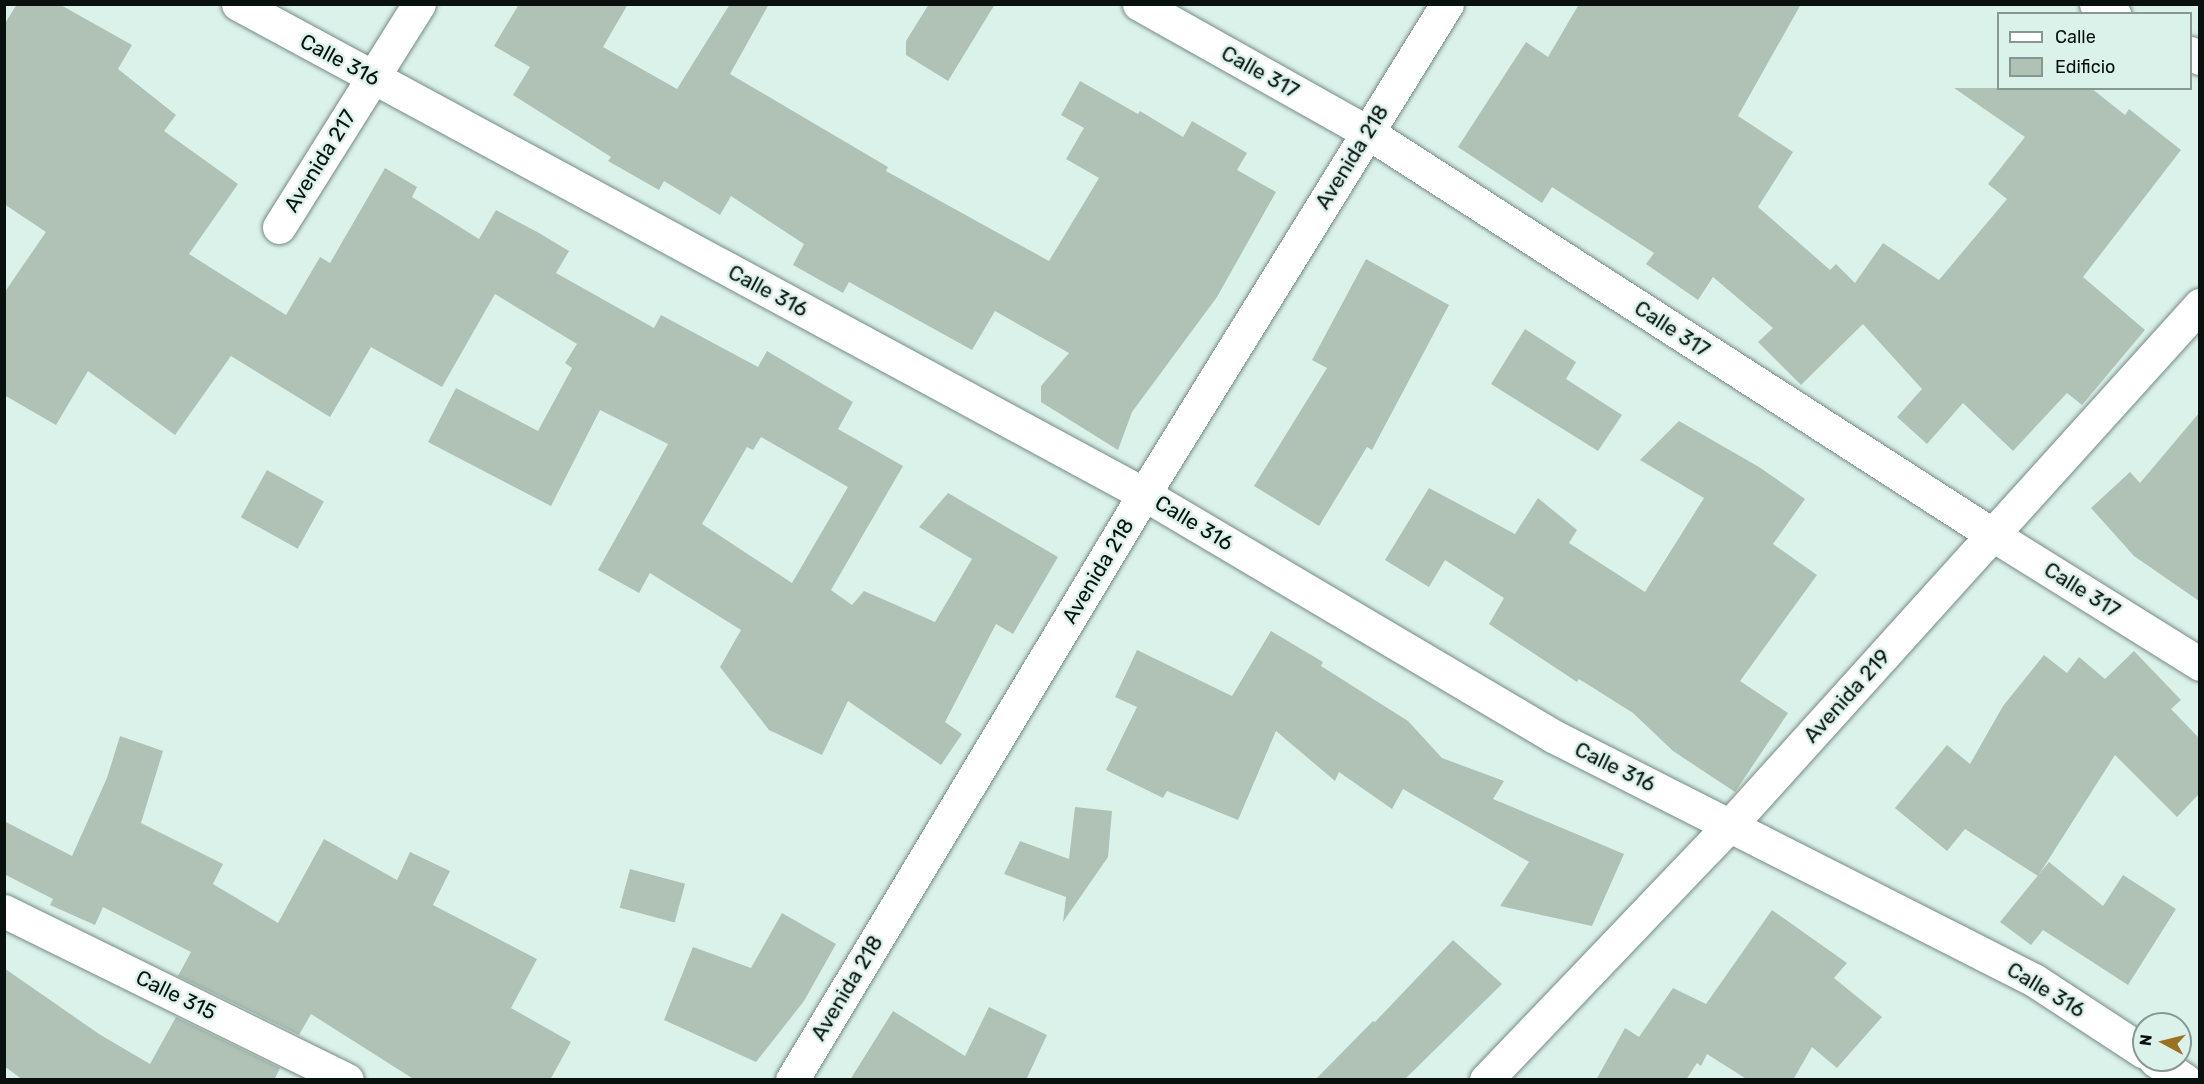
<!DOCTYPE html>
<html>
<head>
<meta charset="utf-8">
<style>
	body { margin:0 }
	#map { position:relative; width:2204px; height:1084px; overflow:hidden; background:#dbf2eb; font-family:Rubik,sans-serif }
	div>[style] { position:absolute }
	.building>* { inset:0; background:#b0c2b6; transform-origin:0 0 }
	.roads { filter:drop-shadow(0 0 2px #758b84) drop-shadow(0 0 2px #758b84) }
	.minor>* { height:33px; margin:-16.5px; padding:0 16.5px; transform-origin:16.5px; border-radius:16.5px; background:#fff }
	span { translate:-50% -50%; white-space:nowrap; text-align:center; line-height:1.15; -webkit-text-stroke:5px #dbf2eb; paint-order:stroke }
	.street-label { font-size:21px; color:#09110f }
	.frame { position:absolute; inset:0; border:6px solid #09110f; pointer-events:none }
	.legend { position:absolute; left:1997px; top:12px; width:195px; height:78px; box-sizing:border-box; background:#dbf2eb; border:2px solid #879893; margin:0; padding:8px 10px; list-style:none; font-size:18px; color:#09110f }
	.legend li { display:flex; align-items:center; gap:12px; height:30px }
	.legend b { width:30px; border:2px solid #879893 }
	.north { position:absolute; left:2132px; top:1012px; width:60px; height:60px; box-sizing:border-box; background:#dbf2eb; border:2px solid #879893; border-radius:50%; rotate:277deg; font-size:16px; font-weight:700; line-height:24px; text-align:center; color:#09110f }
	.north::after { content:''; display:block; margin:auto; width:21px; height:27px; background:#9c7120; clip-path:polygon(50% 0,100% 100%,50% 72%,0 100%) }
</style>
</head>
<body>
<div id="map">
	<div class="building">
		<div style="clip-path:polygon(evenodd,17px 4px,59px 4px,132px 45px,118px 69px,176px 115px,164px 131px,238px 184px,189px 254px,286px 315px,320px 257px,330px 263px,385px 168px,417px 187px,412px 197px,479px 239px,496px 210px,539px 233px,569px 251px,556px 273px,654px 328px,661px 315px,758px 367px,767px 351px,853px 402px,838px 429px,903px 466px,831px 590px,852px 605px,864px 591px,935px 622px,972px 559px,919px 527px,948px 493px,1058px 557px,1013px 634px,996px 624px,945px 722px,962px 734px,941px 765px,848px 701px,822px 755px,769px 730px,720px 667px,741px 630px,650px 573px,639px 593px,598px 570px,668px 444px,600px 410px,551px 506px,428px 442px,456px 388px,538px 431px,572px 368px,565px 363px,577px 344px,495px 294px,442px 387px,371px 347px,330px 417px,231px 356px,175px 435px,88px 371px,56px 425px,4px 395px,4px 293px,46px 232px,4px 204px,4px 25px,17px 4px,761px 437px,848px 487px,792px 583px,702px 524px,747px 447px,753px 450px,761px 437px)"></div>
		<div style="clip-path:polygon(519px 4px,628px 4px,603px 47px,677px 89px,730px 4px,769px 4px,730px 74px,888px 167px,886px 171px,1049px 261px,1099px 178px,1066px 159px,1084px 128px,1061px 115px,1080px 81px,1138px 114px,1140px 111px,1183px 137px,1192px 121px,1247px 153px,1237px 170px,1276px 192px,1217px 297px,1132px 412px,1118px 450px,1041px 402px,1041px 386px,1069px 353px,995px 311px,972px 350px,849px 282px,843px 293px,793px 265px,804px 244px,731px 196px,720px 215px,664px 181px,659px 190px,608px 161px,611px 157px,513px 95px,530px 67px,494px 46px)"></div>
		<div style="clip-path:polygon(929px 4px,995px 4px,948px 81px,906px 55px,906px 41px)"></div>
		<div style="clip-path:polygon(1579px 4px,1801px 4px,1738px 116px,1793px 152px,1758px 207px,1830px 270px,1836px 264px,1855px 283px,1883px 243px,1939px 280px,2007px 199px,1988px 184px,2025px 137px,1954px 88px,2091px 88px,2125px 115px,2129px 109px,2181px 150px,2083px 277px,2145px 330px,2082px 405px,2067px 393px,2013px 451px,1963px 403px,1927px 444px,1897px 417px,1922px 389px,1863px 324px,1801px 385px,1758px 342px,1773px 328px,1713px 277px,1698px 300px,1646px 264px,1654px 253px,1552px 187px,1542px 203px,1458px 147px,1526px 42px,1548px 57px)"></div>
		<div style="clip-path:polygon(1366px 259px,1449px 305px,1372px 450px,1367px 447px,1319px 526px,1254px 486px,1327px 368px,1312px 360px)"></div>
		<div style="clip-path:polygon(1525px 329px,1576px 362px,1566px 379px,1622px 415px,1598px 451px,1491px 384px)"></div>
		<div style="clip-path:polygon(2199px 413px,2199px 601px,2134px 556px,2091px 508px,2130px 472px,2140px 483px)"></div>
		<div style="clip-path:polygon(1679px 421px,1759px 467px,1805px 499px,1773px 544px,1817px 575px,1740px 681px,1788px 713px,1735px 792px,1673px 751px,1633px 713px,1579px 679px,1577px 682px,1489px 624px,1504px 598px,1445px 560px,1429px 587px,1385px 560px,1429px 488px,1515px 534px,1538px 498px,1577px 530px,1569px 543px,1645px 592px,1704px 498px,1640px 460px)"></div>
		<div style="left:267px;top:470px;width:65px;height:54px;rotate:29deg"></div>
		<div style="clip-path:polygon(1271px 631px,1323px 662px,1321px 666px,1408px 721px,1442px 758px,1504px 781px,1493px 799px,1624px 854px,1592px 926px,1500px 906px,1529px 862px,1403px 789px,1392px 809px,1339px 772px,1335px 781px,1276px 731px,1238px 820px,1167px 791px,1163px 798px,1106px 770px,1137px 707px,1115px 697px,1137px 650px,1232px 696px)"></div>
		<div style="clip-path:polygon(2134px 651px,2181px 700px,2171px 709px,2199px 738px,2199px 794px,2177px 817px,2115px 755px,2038px 876px,1965px 829px,1947px 851px,1895px 808px,1947px 745px,1970px 764px,2003px 706px,2044px 655px,2067px 673px,2079px 657px,2105px 679px)"></div>
		<div style="clip-path:polygon(120px 736px,163px 751px,141px 823px,223px 864px,213px 884px,278px 923px,324px 839px,397px 880px,410px 852px,450px 871px,433px 905px,537px 959px,511px 1008px,571px 1042px,550px 1080px,415px 1080px,311px 1014px,299px 1035px,178px 976px,191px 952px,103px 907px,95px 925px,50px 905px,53px 899px,4px 874px,4px 821px,72px 856px,107px 778px)"></div>
		<div style="clip-path:polygon(1075px 807px,1112px 811px,1108px 857px,1063px 922px,1066px 897px,1004px 874px,1020px 841px,1069px 859px)"></div>
		<div style="clip-path:polygon(2049px 862px,2103px 906px,2123px 875px,2176px 909px,2128px 985px,2043px 930px,2031px 945px,2000px 922px)"></div>
		<div style="left:630px;top:869px;width:57px;height:40px;rotate:15deg"></div>
		<div style="clip-path:polygon(1772px 910px,1847px 963px,1834px 978px,1882px 1017px,1837px 1068px,1812px 1047px,1793px 1080px,1748px 1080px,1707px 1054px,1701px 1066px,1697px 1063px,1686px 1080px,1596px 1080px,1625px 1028px,1639px 1037px,1673px 988px,1706px 1004px)"></div>
		<div style="clip-path:polygon(782px 913px,836px 944px,804px 1001px,756px 1062px,664px 1020px,693px 947px,751px 968px)"></div>
		<div style="clip-path:polygon(1453px 940px,1502px 984px,1404px 1080px,1315px 1080px,1373px 1021px,1375px 1022px)"></div>
		<div style="clip-path:polygon(4px 968px,99px 1034px,150px 1064px,176px 1017px,280px 1068px,274px 1080px,23px 1080px,4px 1066px)"></div>
		<div style="clip-path:polygon(989px 1007px,1047px 1035px,1026px 1080px,850px 1080px,893px 1011px,965px 1056px)"></div>
	</div>
	<div class="roads">
		<div class="minor">
			<div style="left:238px;top:4px;width:1030px;rotate:28.41deg"></div>
			<div style="left:1144px;top:494px;width:475px;rotate:30.6deg"></div>
			<div style="left:1553px;top:736px;width:539px;rotate:26.9deg"></div>
			<div style="left:2034px;top:980px;width:131px;rotate:33.2deg"></div>
			<div style="left:1139px;top:4px;width:261px;rotate:29.3deg"></div>
			<div style="left:1367px;top:132px;width:745px;rotate:32.77deg"></div>
			<div style="left:1993px;top:535px;width:244px;rotate:31.9deg"></div>
			<div style="left:2096px;top:4px;width:21px;rotate:29deg"></div>
			<div style="left:2190px;top:53px;width:11px;rotate:27deg"></div>
			<div style="left:279px;top:227px;width:263px;rotate:-57.9deg"></div>
			<div style="left:4px;top:911px;width:382px;rotate:26.2deg"></div>
			<div style="left:2155px;top:1060px;width:36px;rotate:34deg"></div>
			<div style="left:792px;top:1080px;width:684px;rotate:-59.01deg"></div>
			<div style="left:1144px;top:494px;width:576px;rotate:-58.27deg"></div>
			<div style="left:1486px;top:1080px;width:354px;rotate:-46.3deg"></div>
			<div style="left:1731px;top:824px;width:700px;rotate:-47.9deg"></div>
		</div>
	</div>
	<div class="street-label">
		<span style="left:340px;top:60px;rotate:28deg">Calle 316</span>
		<span style="left:1260px;top:72px;rotate:29deg">Calle 317</span>
		<span style="left:1352px;top:157px;rotate:-58deg">Avenida 218</span>
		<span style="left:320px;top:161px;rotate:-58deg">Avenida 217</span>
		<span style="left:768px;top:291px;rotate:28deg">Calle 316</span>
		<span style="left:1672px;top:329px;rotate:33deg">Calle 317</span>
		<span style="left:1194px;top:523px;rotate:31deg">Calle 316</span>
		<span style="left:1098px;top:571px;rotate:-59deg">Avenida 218</span>
		<span style="left:2082px;top:590px;rotate:32deg">Calle 317</span>
		<span style="left:1847px;top:696px;rotate:-48deg">Avenida 219</span>
		<span style="left:1615px;top:767px;rotate:26deg">Calle 316</span>
		<span style="left:847px;top:988px;rotate:-59deg">Avenida 218</span>
		<span style="left:2046px;top:990px;rotate:31deg">Calle 316</span>
		<span style="left:176px;top:995px;rotate:26deg">Calle 315</span>
	</div>
	<div class="frame"></div>
	<ul class="legend">
	<li><b style="height:8px;background:#fff"></b>Calle</li>
	<li><b style="height:16px;background:#b0c2b6"></b>Edificio</li>
	</ul>
	<div class="north">N</div>
</div>
</body>
</html>
